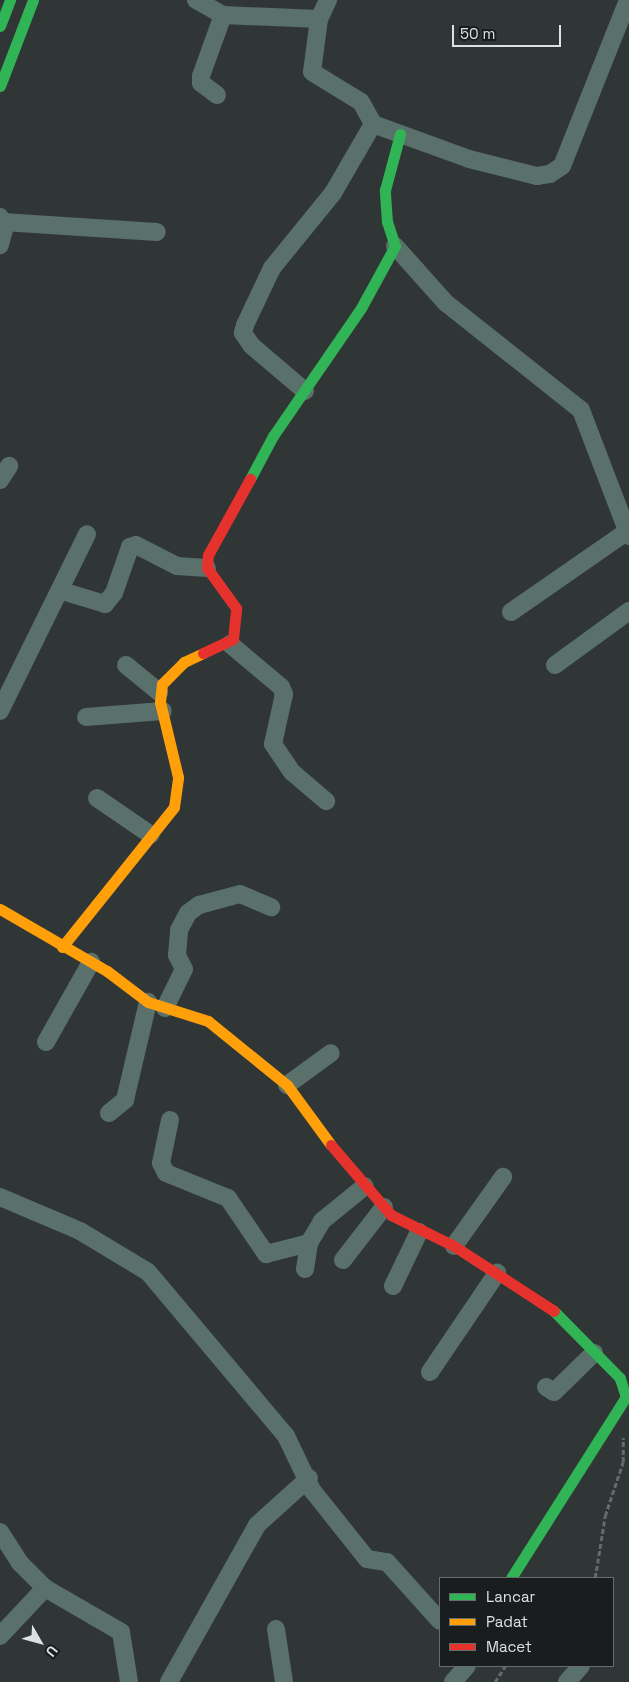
<!DOCTYPE html>
<html>
<head>
<meta charset="utf-8">
<style>
	body { margin:0 }
	#map { position:relative; width:629px; height:1682px; overflow:hidden; background:#303535; font-family:"Space Grotesk",sans-serif }
	div>[style] { position:absolute }
	.path>* { height:2.5px; margin-top:-1.25px; transform-origin:0; background:repeating-linear-gradient(90deg,#5f6d6b 0 5px,transparent 0 7.5px) }
	.street>* { height:18px; margin:-9px; padding:0 9px; transform-origin:9px; border-radius:9px; background:#59706b }
	.fast>* { height:11px; margin:-5.5px; padding:0 5.5px; transform-origin:5.5px; border-radius:5.5px; background:#30b455 }
	.slow>* { height:11px; margin:-5.5px; padding:0 5.5px; transform-origin:5.5px; border-radius:5.5px; background:#ff9f0a }
	.jam>* { height:11px; margin:-5.5px; padding:0 5.5px; transform-origin:5.5px; border-radius:5.5px; background:#e5322d }
	span { translate:-50% -50%; white-space:nowrap; text-align:center; line-height:1.15; -webkit-text-stroke:4px #191d1e; paint-order:stroke }
	.legend { position:absolute; left:439px; top:1577px; width:175px; height:90px; box-sizing:border-box; background:#191d1e; border:1px solid #676c6d; margin:0; padding:6px 9px; list-style:none; font-size:15px; color:#dce2e3 }
	.legend li { display:flex; align-items:center; gap:10px; height:25px }
	.legend b { width:25px; border:1px solid #676c6d }
	.north { position:absolute; left:15px; top:1617px; width:50px; height:50px; -webkit-text-stroke:4px #191d1e; paint-order:stroke; rotate:128deg; font-size:14px; font-weight:700; line-height:20px; text-align:center; color:#dce2e3 }
	.north::after { content:''; display:block; margin:auto; width:18px; height:22px; background:#dce2e3; clip-path:polygon(50% 0,100% 100%,50% 72%,0 100%) }
	.scale { position:absolute; left:452px; top:25px; width:109px; height:22px; box-sizing:border-box; border:2px solid #dce2e3; border-top:0; padding-left:6px; font-size:15px; line-height:18px; white-space:nowrap; color:#dce2e3; -webkit-text-stroke:4px #191d1e; paint-order:stroke }
</style>
</head>
<body>
<div id="map">
	<div class="path">
		<div style="left:595px;top:1578px;width:63px;rotate:-80.8deg"></div>
		<div style="left:605px;top:1516px;width:57px;rotate:-71.6deg"></div>
		<div style="left:623px;top:1462px;width:24px;rotate:-90deg"></div>
		<div style="left:495px;top:1682px;width:19px;rotate:-58deg"></div>
	</div>
	<div class="street">
		<div style="left:196px;top:0;width:31px;rotate:29deg"></div>
		<div style="left:223px;top:15px;width:96px;rotate:2.4deg"></div>
		<div style="left:328px;top:0;width:21px;rotate:115deg"></div>
		<div style="left:319px;top:19px;width:53px;rotate:97.5deg"></div>
		<div style="left:312px;top:72px;width:57px;rotate:31.5deg"></div>
		<div style="left:361px;top:102px;width:25px;rotate:61deg"></div>
		<div style="left:217px;top:95px;width:20px;rotate:-143deg"></div>
		<div style="left:201px;top:83px;width:7px;rotate:-90deg"></div>
		<div style="left:201px;top:76px;width:65px;rotate:-70.2deg"></div>
		<div style="left:0;top:217px;width:10px;rotate:61deg"></div>
		<div style="left:5px;top:226px;width:20px;rotate:105deg"></div>
		<div style="left:3px;top:222px;width:154px;rotate:3.7deg"></div>
		<div style="left:395px;top:246px;width:76px;rotate:48.2deg"></div>
		<div style="left:446px;top:303px;width:172px;rotate:38.4deg"></div>
		<div style="left:581px;top:410px;width:135px;rotate:69.1deg"></div>
		<div style="left:305px;top:391px;width:70px;rotate:-139.7deg"></div>
		<div style="left:252px;top:346px;width:16px;rotate:-125deg"></div>
		<div style="left:243px;top:333px;width:8px;rotate:-76deg"></div>
		<div style="left:245px;top:325px;width:63px;rotate:-64.7deg"></div>
		<div style="left:272px;top:268px;width:97px;rotate:-50.9deg"></div>
		<div style="left:333px;top:193px;width:80px;rotate:-59.9deg"></div>
		<div style="left:373px;top:124px;width:102px;rotate:20deg"></div>
		<div style="left:469px;top:159px;width:70px;rotate:14deg"></div>
		<div style="left:537px;top:176px;width:13px;rotate:-9deg"></div>
		<div style="left:550px;top:174px;width:14px;rotate:-34deg"></div>
		<div style="left:562px;top:166px;width:179px;rotate:-68.3deg"></div>
		<div style="left:0;top:480px;width:17px;rotate:-57deg"></div>
		<div style="left:62px;top:591px;width:45px;rotate:16.8deg"></div>
		<div style="left:105px;top:604px;width:14px;rotate:-51deg"></div>
		<div style="left:114px;top:593px;width:49px;rotate:-70.8deg"></div>
		<div style="left:130px;top:547px;width:6px;rotate:-18deg"></div>
		<div style="left:136px;top:545px;width:46px;rotate:27.1deg"></div>
		<div style="left:177px;top:566px;width:30px;rotate:4deg"></div>
		<div style="left:511px;top:612px;width:144px;rotate:-34.8deg"></div>
		<div style="left:230px;top:644px;width:67px;rotate:40.1deg"></div>
		<div style="left:281px;top:687px;width:8px;rotate:67deg"></div>
		<div style="left:284px;top:694px;width:51px;rotate:102.4deg"></div>
		<div style="left:273px;top:744px;width:34px;rotate:56deg"></div>
		<div style="left:292px;top:772px;width:45px;rotate:40.5deg"></div>
		<div style="left:126px;top:665px;width:43px;rotate:39.3deg"></div>
		<div style="left:555px;top:665px;width:92px;rotate:-36.1deg"></div>
		<div style="left:0;top:711px;width:197px;rotate:-63.8deg"></div>
		<div style="left:86px;top:717px;width:77px;rotate:-4.5deg"></div>
		<div style="left:97px;top:798px;width:65px;rotate:34.4deg"></div>
		<div style="left:165px;top:1008px;width:43px;rotate:-64deg"></div>
		<div style="left:184px;top:969px;width:16px;rotate:-117deg"></div>
		<div style="left:177px;top:955px;width:25px;rotate:-85deg"></div>
		<div style="left:179px;top:930px;width:19px;rotate:-62deg"></div>
		<div style="left:188px;top:913px;width:14px;rotate:-36deg"></div>
		<div style="left:199px;top:905px;width:42px;rotate:-15deg"></div>
		<div style="left:240px;top:894px;width:34px;rotate:23deg"></div>
		<div style="left:46px;top:1042px;width:92px;rotate:-60.6deg"></div>
		<div style="left:287px;top:1085px;width:54px;rotate:-36deg"></div>
		<div style="left:109px;top:1113px;width:21px;rotate:-39deg"></div>
		<div style="left:125px;top:1100px;width:101px;rotate:-76.8deg"></div>
		<div style="left:170px;top:1120px;width:44px;rotate:101.8deg"></div>
		<div style="left:161px;top:1163px;width:11px;rotate:63deg"></div>
		<div style="left:166px;top:1173px;width:67px;rotate:22deg"></div>
		<div style="left:228px;top:1198px;width:68px;rotate:55.8deg"></div>
		<div style="left:266px;top:1254px;width:44px;rotate:-14.3deg"></div>
		<div style="left:0;top:1197px;width:87px;rotate:23deg"></div>
		<div style="left:80px;top:1231px;width:79px;rotate:31.1deg"></div>
		<div style="left:148px;top:1272px;width:214px;rotate:49.9deg"></div>
		<div style="left:286px;top:1436px;width:60px;rotate:64.3deg"></div>
		<div style="left:312px;top:1490px;width:88px;rotate:51.4deg"></div>
		<div style="left:367px;top:1559px;width:20px;rotate:9deg"></div>
		<div style="left:387px;top:1562px;width:79px;rotate:48.1deg"></div>
		<div style="left:454px;top:1246px;width:85px;rotate:-54.6deg"></div>
		<div style="left:343px;top:1260px;width:67px;rotate:-52.3deg"></div>
		<div style="left:305px;top:1269px;width:26px;rotate:-81deg"></div>
		<div style="left:309px;top:1243px;width:26px;rotate:-59deg"></div>
		<div style="left:322px;top:1221px;width:55px;rotate:-39.1deg"></div>
		<div style="left:393px;top:1286px;width:60px;rotate:-64.3deg"></div>
		<div style="left:430px;top:1372px;width:120px;rotate:-55.9deg"></div>
		<div style="left:546px;top:1387px;width:9px;rotate:32deg"></div>
		<div style="left:554px;top:1392px;width:56px;rotate:-44.3deg"></div>
		<div style="left:0;top:1532px;width:37px;rotate:57deg"></div>
		<div style="left:20px;top:1563px;width:35px;rotate:45deg"></div>
		<div style="left:45px;top:1588px;width:88px;rotate:30.1deg"></div>
		<div style="left:121px;top:1632px;width:51px;rotate:80.9deg"></div>
		<div style="left:276px;top:1629px;width:54px;rotate:81.4deg"></div>
		<div style="left:0;top:1636px;width:66px;rotate:-46.8deg"></div>
		<div style="left:169px;top:1682px;width:180px;rotate:-60.7deg"></div>
		<div style="left:257px;top:1525px;width:70px;rotate:-42.1deg"></div>
		<div style="left:453px;top:1682px;width:21px;rotate:-49deg"></div>
		<div style="left:567px;top:1682px;width:21px;rotate:-49deg"></div>
	</div>
	<div class="fast">
		<div style="left:0;top:26px;width:28px;rotate:-69deg"></div>
		<div style="left:0;top:86px;width:92px;rotate:-69deg"></div>
		<div style="left:250px;top:479px;width:49px;rotate:-61.9deg"></div>
		<div style="left:273px;top:436px;width:155px;rotate:-55.5deg"></div>
		<div style="left:361px;top:308px;width:71px;rotate:-61.3deg"></div>
		<div style="left:395px;top:246px;width:25px;rotate:-108deg"></div>
		<div style="left:387px;top:222px;width:32px;rotate:-94deg"></div>
		<div style="left:385px;top:190px;width:58px;rotate:-75deg"></div>
		<div style="left:511px;top:1578px;width:214px;rotate:-57.6deg"></div>
		<div style="left:626px;top:1397px;width:20px;rotate:-108deg"></div>
		<div style="left:620px;top:1378px;width:94px;rotate:-134.6deg"></div>
	</div>
	<div class="slow">
		<div style="left:0;top:909px;width:124px;rotate:30.1deg"></div>
		<div style="left:107px;top:971px;width:51px;rotate:37.1deg"></div>
		<div style="left:148px;top:1002px;width:63px;rotate:17.6deg"></div>
		<div style="left:208px;top:1021px;width:102px;rotate:39deg"></div>
		<div style="left:287px;top:1085px;width:74px;rotate:53.7deg"></div>
		<div style="left:62px;top:947px;width:179px;rotate:-51.3deg"></div>
		<div style="left:174px;top:807px;width:30px;rotate:-82deg"></div>
		<div style="left:178px;top:777px;width:77px;rotate:-103.5deg"></div>
		<div style="left:160px;top:702px;width:18px;rotate:-84deg"></div>
		<div style="left:162px;top:684px;width:31px;rotate:-45deg"></div>
		<div style="left:184px;top:662px;width:21px;rotate:-25deg"></div>
	</div>
	<div class="jam">
		<div style="left:203px;top:653px;width:33px;rotate:-25deg"></div>
		<div style="left:233px;top:639px;width:31px;rotate:-84deg"></div>
		<div style="left:236px;top:608px;width:49px;rotate:-125.9deg"></div>
		<div style="left:207px;top:568px;width:13px;rotate:-86deg"></div>
		<div style="left:208px;top:555px;width:87px;rotate:-61.1deg"></div>
		<div style="left:331px;top:1145px;width:92px;rotate:49.4deg"></div>
		<div style="left:391px;top:1215px;width:70px;rotate:26.2deg"></div>
		<div style="left:454px;top:1246px;width:119px;rotate:33deg"></div>
	</div>
	<ul class="legend">
	<li><b style="height:6px;background:#30b455"></b>Lancar</li>
	<li><b style="height:6px;background:#ff9f0a"></b>Padat</li>
	<li><b style="height:6px;background:#e5322d"></b>Macet</li>
	</ul>
	<div class="north">U</div>
	<div class="scale">50 m</div>
</div>
</body>
</html>
